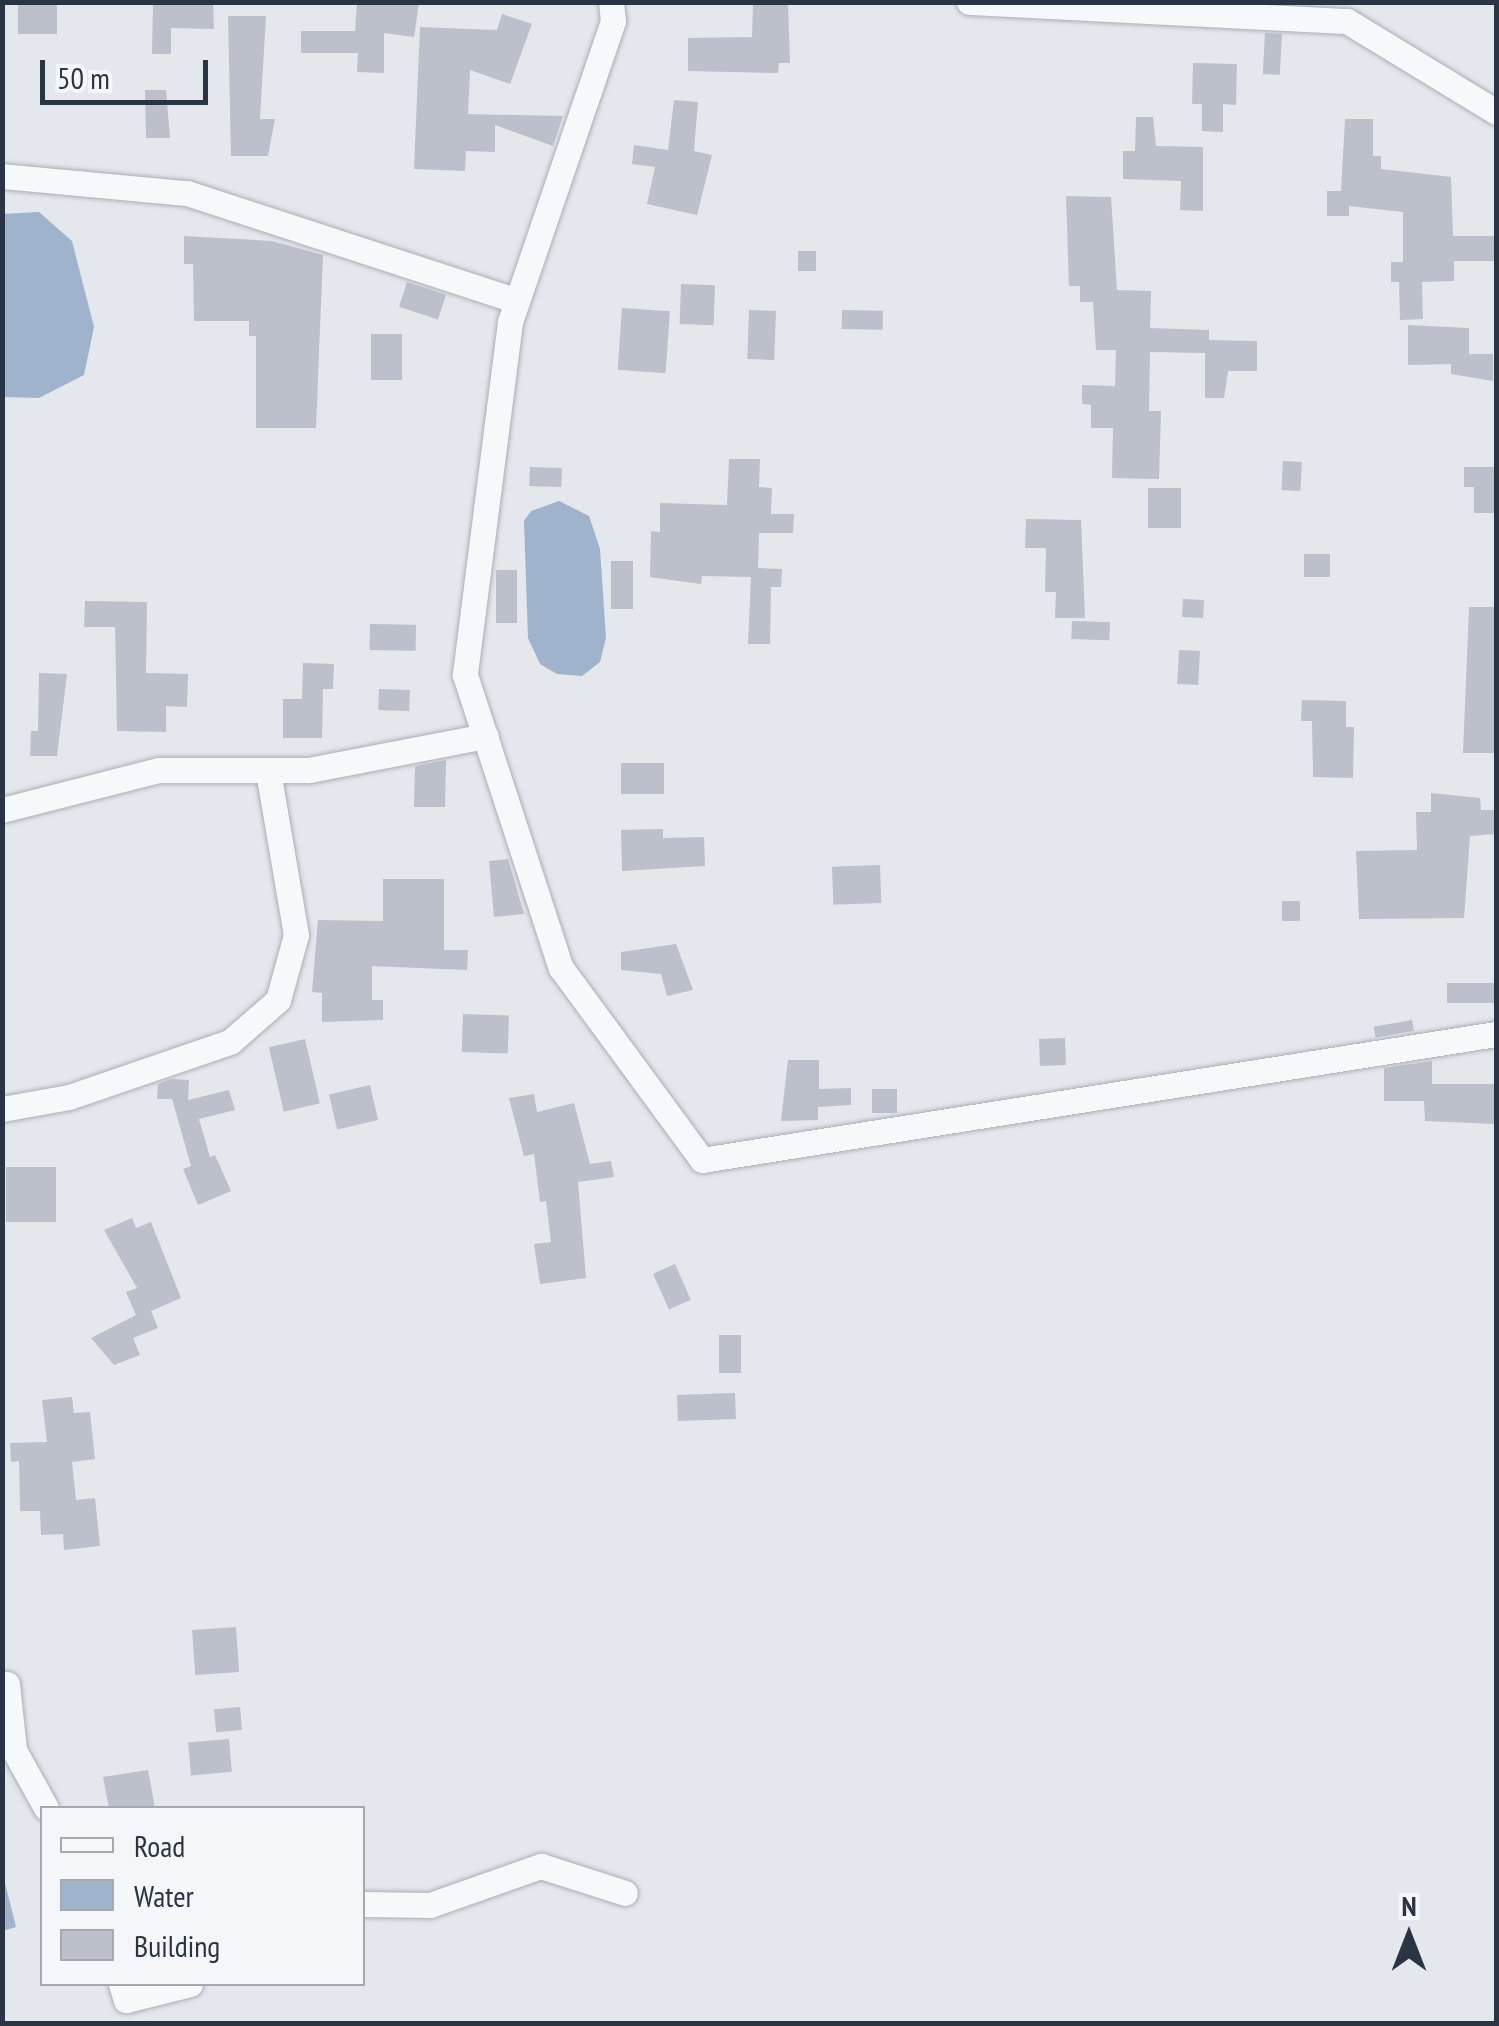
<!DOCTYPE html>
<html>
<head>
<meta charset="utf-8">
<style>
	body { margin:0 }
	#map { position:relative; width:1499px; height:2026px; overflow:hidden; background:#e4e7ec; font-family:"PT Sans Narrow",sans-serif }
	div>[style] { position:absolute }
	.water>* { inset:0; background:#9fb4cc }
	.building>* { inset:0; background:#bbc0ca; transform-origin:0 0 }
	.roads { filter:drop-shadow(0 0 2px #a9aeb7) drop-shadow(0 0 2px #a9aeb7) }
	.street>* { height:25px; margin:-12.5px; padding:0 12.5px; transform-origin:12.5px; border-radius:12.5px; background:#f7f8fa }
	span { translate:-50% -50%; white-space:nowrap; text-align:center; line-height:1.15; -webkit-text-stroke:8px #f4f6f9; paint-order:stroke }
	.frame { position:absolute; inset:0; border:5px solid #2b3445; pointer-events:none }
	.legend { position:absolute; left:40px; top:1806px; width:325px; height:180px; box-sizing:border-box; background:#f4f6f9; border:2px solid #a4a8b1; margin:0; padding:12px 18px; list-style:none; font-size:30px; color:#2b3445 }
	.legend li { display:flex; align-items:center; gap:20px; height:50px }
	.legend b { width:50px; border:2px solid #a4a8b1 }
	.north { position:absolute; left:1359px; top:1886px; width:100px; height:100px; -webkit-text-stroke:8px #f4f6f9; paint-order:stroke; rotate:0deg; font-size:28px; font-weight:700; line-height:40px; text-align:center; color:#2b3445 }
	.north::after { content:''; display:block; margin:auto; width:35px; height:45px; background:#2b3445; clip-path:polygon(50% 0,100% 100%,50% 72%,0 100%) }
	.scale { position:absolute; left:40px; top:60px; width:168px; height:45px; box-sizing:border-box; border:5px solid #2b3445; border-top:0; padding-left:12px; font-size:30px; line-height:35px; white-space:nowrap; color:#2b3445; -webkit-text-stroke:8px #f4f6f9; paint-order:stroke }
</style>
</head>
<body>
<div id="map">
	<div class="water">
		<div style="clip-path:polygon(39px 212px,72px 241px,94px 327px,84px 375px,39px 398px,4px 397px,3px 214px)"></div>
		<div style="clip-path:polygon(559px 501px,589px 516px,600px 549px,606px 638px,600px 662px,582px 676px,557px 674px,540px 664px,528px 638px,524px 521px,531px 511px)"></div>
		<div style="clip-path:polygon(2px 1871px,16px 1927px,3px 1931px,2px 1930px)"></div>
	</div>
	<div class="building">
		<div style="left:18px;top:2px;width:39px;height:32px"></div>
		<div style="clip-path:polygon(153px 2px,213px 2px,214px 29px,171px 28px,171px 54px,152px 54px)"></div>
		<div style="clip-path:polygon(357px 2px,419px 2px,414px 37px,384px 33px,384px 73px,357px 72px,358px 53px,301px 53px,301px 31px,355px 31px)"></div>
		<div style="clip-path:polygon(753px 2px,788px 2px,790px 63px,779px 63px,778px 73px,688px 71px,688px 38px,752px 37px)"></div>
		<div style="clip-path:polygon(502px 14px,532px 24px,510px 84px,470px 70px,468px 114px,563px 116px,553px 146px,495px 125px,495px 152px,466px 151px,465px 171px,414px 169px,420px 27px,497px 30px)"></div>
		<div style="clip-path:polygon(228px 16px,266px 16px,260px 119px,275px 119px,268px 156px,231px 156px)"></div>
		<div style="left:1265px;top:33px;width:17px;height:41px;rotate:3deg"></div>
		<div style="clip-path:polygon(1193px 63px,1237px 64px,1236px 105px,1223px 104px,1223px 132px,1202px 131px,1202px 104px,1192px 104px)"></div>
		<div style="clip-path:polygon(145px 90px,166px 90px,170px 138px,146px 138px)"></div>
		<div style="clip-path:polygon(674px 100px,698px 102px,694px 151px,712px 155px,697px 215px,647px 204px,655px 167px,632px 164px,634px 145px,668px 150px)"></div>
		<div style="clip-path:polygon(1136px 117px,1153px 117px,1156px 146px,1203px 147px,1203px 211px,1180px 210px,1181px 181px,1123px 179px,1123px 151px,1135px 151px)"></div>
		<div style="clip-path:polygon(1345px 119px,1373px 119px,1373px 156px,1381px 156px,1381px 169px,1451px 177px,1453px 236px,1496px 236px,1496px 261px,1454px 261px,1454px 281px,1422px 282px,1423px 319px,1400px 320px,1399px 282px,1391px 282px,1391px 262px,1403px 262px,1403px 212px,1349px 206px,1349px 216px,1327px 216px,1327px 191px,1341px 191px)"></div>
		<div style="clip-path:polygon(1066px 196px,1111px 197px,1117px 290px,1151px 291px,1150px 328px,1209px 330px,1209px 340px,1257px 341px,1257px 371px,1228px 371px,1224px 398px,1205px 398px,1205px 353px,1150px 352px,1149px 411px,1161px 411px,1159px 479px,1112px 478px,1113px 428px,1091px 428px,1091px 405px,1082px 404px,1082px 385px,1115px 386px,1116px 350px,1096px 350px,1093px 302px,1080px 302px,1080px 286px,1069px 286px)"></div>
		<div style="clip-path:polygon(184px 236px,272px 241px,323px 255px,316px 428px,256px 428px,256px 336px,249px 336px,249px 321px,194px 321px,193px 264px,184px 264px)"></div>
		<div style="left:798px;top:251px;width:18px;height:20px"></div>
		<div style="left:407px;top:282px;width:41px;height:26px;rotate:18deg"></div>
		<div style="left:681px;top:284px;width:34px;height:40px;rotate:2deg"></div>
		<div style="left:622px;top:308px;width:48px;height:62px;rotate:4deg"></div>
		<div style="left:749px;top:310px;width:27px;height:49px;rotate:2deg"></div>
		<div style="left:842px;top:310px;width:41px;height:19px;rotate:1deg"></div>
		<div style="clip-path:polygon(1408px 325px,1469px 328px,1469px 354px,1493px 354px,1493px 381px,1451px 374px,1451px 364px,1408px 365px)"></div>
		<div style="left:371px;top:334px;width:31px;height:46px"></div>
		<div style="clip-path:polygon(729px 459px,760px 459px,759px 487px,772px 488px,771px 514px,794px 514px,793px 533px,759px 533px,758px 568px,782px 569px,781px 587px,771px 587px,770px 644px,748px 644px,751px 577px,702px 576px,701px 584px,650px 577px,651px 531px,660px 532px,660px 503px,727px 505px)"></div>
		<div style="left:1283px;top:461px;width:19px;height:29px;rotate:3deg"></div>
		<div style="left:530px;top:467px;width:32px;height:19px;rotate:2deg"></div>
		<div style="clip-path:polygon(1464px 467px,1495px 467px,1496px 513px,1474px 513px,1474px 487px,1464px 487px)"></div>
		<div style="left:1148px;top:488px;width:33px;height:40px"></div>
		<div style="clip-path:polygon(1026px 519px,1081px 520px,1085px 618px,1055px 618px,1056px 592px,1045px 592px,1046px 548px,1025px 548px)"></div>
		<div style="left:1304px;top:554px;width:26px;height:23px"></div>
		<div style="left:611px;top:561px;width:22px;height:48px"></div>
		<div style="left:496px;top:570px;width:21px;height:53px"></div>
		<div style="left:1183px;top:599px;width:21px;height:18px;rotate:3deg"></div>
		<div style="clip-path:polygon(85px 601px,147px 602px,146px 673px,188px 674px,187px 707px,166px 706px,166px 732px,117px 731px,115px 627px,84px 627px)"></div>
		<div style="clip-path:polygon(1469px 607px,1496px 607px,1496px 753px,1463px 753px)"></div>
		<div style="left:1072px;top:621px;width:38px;height:18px;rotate:2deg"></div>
		<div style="left:370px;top:624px;width:46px;height:26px;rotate:1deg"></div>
		<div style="left:1179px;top:650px;width:21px;height:34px;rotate:3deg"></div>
		<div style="clip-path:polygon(303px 663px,334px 664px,333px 689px,323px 689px,322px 738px,283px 738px,283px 699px,302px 699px)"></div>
		<div style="clip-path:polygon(39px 673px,67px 674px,57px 756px,30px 756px,31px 731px,38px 731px)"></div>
		<div style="left:379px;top:689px;width:31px;height:21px;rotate:2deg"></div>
		<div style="clip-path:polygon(1302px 700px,1346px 701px,1346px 727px,1354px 727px,1353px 778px,1313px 777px,1312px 721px,1301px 721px)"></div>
		<div style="clip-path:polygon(446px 760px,445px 807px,414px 807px,415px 766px)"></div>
		<div style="left:621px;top:763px;width:43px;height:31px"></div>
		<div style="clip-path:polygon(1431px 793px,1480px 798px,1481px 810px,1496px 810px,1496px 834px,1470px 836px,1464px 918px,1359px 919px,1356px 851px,1417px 850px,1416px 812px,1431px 812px)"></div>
		<div style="clip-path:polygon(663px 829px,663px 838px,704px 837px,705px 866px,622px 871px,621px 830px)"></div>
		<div style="clip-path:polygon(508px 859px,524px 914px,494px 917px,489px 861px)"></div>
		<div style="left:880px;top:865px;width:38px;height:48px;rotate:88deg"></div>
		<div style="clip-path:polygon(383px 879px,444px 879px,444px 950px,468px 950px,467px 970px,372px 966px,372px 1000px,383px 1000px,383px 1020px,322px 1022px,322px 993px,312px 992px,318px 920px,383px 921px)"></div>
		<div style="left:1300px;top:901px;width:20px;height:18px;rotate:90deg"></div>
		<div style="clip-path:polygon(676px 944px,693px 990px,667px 996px,661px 974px,621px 970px,621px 952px)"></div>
		<div style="left:1496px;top:983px;width:20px;height:49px;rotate:90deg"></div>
		<div style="left:463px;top:1014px;width:46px;height:38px;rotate:2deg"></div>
		<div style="left:1412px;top:1020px;width:11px;height:39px;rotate:80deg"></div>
		<div style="left:1065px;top:1038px;width:27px;height:26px;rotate:88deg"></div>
		<div style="left:305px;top:1039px;width:66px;height:37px;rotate:77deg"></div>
		<div style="clip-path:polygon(788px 1060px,819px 1060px,819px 1089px,851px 1088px,851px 1105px,818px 1107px,818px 1120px,781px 1121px)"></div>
		<div style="clip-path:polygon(1432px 1061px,1432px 1084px,1496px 1084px,1496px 1124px,1425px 1121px,1424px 1101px,1384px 1101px,1384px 1068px)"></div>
		<div style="clip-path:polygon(171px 1079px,189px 1080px,188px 1100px,229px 1090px,235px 1110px,199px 1119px,210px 1157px,215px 1155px,231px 1191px,198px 1205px,183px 1169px,191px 1166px,172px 1099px,157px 1099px,158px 1084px)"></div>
		<div style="left:370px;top:1085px;width:36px;height:42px;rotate:77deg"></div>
		<div style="left:897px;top:1089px;width:24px;height:25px;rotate:90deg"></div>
		<div style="clip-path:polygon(534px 1094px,537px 1112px,574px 1103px,590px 1164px,611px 1161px,614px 1177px,578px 1182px,586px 1278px,540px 1284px,534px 1244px,551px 1242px,546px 1201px,540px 1202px,534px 1154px,524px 1156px,509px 1098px)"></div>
		<div style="left:6px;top:1167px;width:50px;height:55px"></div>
		<div style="clip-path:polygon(132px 1218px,136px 1228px,151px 1222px,181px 1298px,151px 1311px,158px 1328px,133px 1338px,140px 1355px,114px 1365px,91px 1338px,136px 1315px,126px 1292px,137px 1288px,104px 1230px)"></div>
		<div style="left:675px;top:1264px;width:39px;height:24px;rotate:66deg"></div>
		<div style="left:719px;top:1335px;width:22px;height:38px"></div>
		<div style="left:735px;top:1393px;width:26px;height:58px;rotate:88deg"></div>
		<div style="clip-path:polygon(72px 1397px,74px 1413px,90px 1412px,95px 1459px,72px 1462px,76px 1500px,95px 1498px,100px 1546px,64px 1550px,63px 1534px,41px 1535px,40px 1511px,20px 1511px,19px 1461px,11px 1462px,10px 1443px,47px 1442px,42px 1400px)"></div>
		<div style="left:236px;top:1627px;width:45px;height:44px;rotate:86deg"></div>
		<div style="left:240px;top:1707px;width:23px;height:26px;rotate:85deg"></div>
		<div style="left:229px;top:1739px;width:33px;height:41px;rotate:85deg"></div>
		<div style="clip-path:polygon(148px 1770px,155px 1808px,109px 1808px,103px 1777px)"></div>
	</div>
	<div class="roads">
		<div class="street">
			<div style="left:611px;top:2px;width:19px;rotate:84deg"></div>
			<div style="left:613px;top:21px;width:318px;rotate:108.9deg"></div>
			<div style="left:510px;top:322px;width:356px;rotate:97.3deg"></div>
			<div style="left:465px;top:675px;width:308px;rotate:71.9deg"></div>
			<div style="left:561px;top:968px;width:238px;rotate:53.7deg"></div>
			<div style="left:702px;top:1160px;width:804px;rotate:-9.02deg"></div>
			<div style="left:969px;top:2px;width:378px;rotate:2.9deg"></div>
			<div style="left:1347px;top:21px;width:175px;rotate:31.4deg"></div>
			<div style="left:2px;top:176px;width:186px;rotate:5.3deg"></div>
			<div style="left:187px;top:193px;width:347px;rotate:18.1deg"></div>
			<div style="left:2px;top:810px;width:162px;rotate:-14.3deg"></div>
			<div style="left:159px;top:770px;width:150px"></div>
			<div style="left:309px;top:770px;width:180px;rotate:-10.9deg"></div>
			<div style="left:2px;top:1109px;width:68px;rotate:-10.2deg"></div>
			<div style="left:69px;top:1097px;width:170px;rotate:-18.9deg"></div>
			<div style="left:230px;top:1042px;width:64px;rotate:-41.2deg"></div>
			<div style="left:278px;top:1000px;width:67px;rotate:-74.5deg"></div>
			<div style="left:296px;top:935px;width:166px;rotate:-99.7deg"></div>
			<div style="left:7px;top:1684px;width:66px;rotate:83.9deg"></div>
			<div style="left:14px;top:1750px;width:66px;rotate:61.1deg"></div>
			<div style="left:362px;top:1904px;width:68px;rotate:0.8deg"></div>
			<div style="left:430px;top:1905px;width:118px;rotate:-19.4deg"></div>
			<div style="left:541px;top:1866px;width:88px;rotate:17.8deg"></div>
			<div style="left:121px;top:1984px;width:17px;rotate:73deg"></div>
			<div style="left:126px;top:2000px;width:66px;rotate:-14deg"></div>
		</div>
	</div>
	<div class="frame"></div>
	<ul class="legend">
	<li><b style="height:12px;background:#f7f8fa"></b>Road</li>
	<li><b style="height:28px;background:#9fb4cc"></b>Water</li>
	<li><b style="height:28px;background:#bbc0ca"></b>Building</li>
	</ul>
	<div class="north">N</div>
	<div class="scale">50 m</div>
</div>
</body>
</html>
